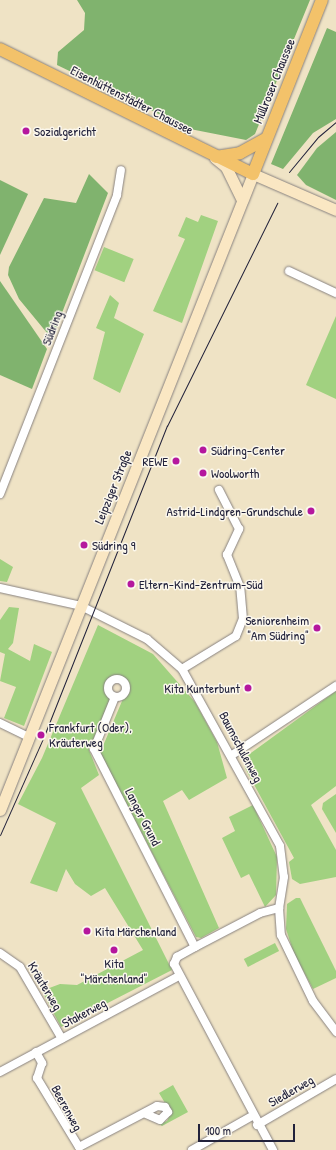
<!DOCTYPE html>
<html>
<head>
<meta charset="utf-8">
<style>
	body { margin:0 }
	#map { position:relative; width:336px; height:1150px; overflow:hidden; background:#efe3c5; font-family:"Patrick Hand",sans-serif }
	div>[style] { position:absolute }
	.green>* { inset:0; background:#a1d180; transform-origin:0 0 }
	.forest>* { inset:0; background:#80b36e }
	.roads { filter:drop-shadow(0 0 1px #888280) drop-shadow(0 0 1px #888280) }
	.street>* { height:8px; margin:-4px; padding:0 4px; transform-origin:4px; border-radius:4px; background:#fff }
	.street>.ring { margin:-4px; padding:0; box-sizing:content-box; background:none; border:8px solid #fff; border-radius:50% }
	.secondary>* { height:11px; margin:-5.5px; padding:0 5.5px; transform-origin:5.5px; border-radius:5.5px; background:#fae7c3 }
	.primary>* { height:12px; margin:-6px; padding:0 6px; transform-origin:6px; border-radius:6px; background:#f3c26a }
	.tram>* { height:1px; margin:-0.5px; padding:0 0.5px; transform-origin:0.5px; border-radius:0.5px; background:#22223b }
	.dots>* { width:11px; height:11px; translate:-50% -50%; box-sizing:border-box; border:2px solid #fbf7ec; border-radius:50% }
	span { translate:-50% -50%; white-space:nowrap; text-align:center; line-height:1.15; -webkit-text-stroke:3px #fbf7ec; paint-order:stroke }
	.street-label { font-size:13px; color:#22223b }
	.poi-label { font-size:13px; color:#22223b }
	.left { translate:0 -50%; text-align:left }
	.right { translate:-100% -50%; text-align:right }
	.scale { position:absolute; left:198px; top:1124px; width:97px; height:18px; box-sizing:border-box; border:2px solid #22223b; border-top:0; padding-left:5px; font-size:12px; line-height:14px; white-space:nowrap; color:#22223b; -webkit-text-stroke:3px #fbf7ec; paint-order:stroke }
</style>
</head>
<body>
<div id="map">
	<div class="green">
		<div style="clip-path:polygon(201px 215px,218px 221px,182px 323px,153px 311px,185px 239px,178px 236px,186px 217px,198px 222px)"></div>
		<div style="left:104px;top:247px;width:32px;height:25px;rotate:22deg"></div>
		<div style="clip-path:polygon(110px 295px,119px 303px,114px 318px,144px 334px,120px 393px,93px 379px,105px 332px,96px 328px)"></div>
		<div style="clip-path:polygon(336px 316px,336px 399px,306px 385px)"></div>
		<div style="clip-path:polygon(0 559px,13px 567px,7px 582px,0 581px)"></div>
		<div style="clip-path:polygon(9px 607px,19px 608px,13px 643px,8px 649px,30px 661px,34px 644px,52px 652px,24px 726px,4px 718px,16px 687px,0 681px,5px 654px,0 652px,0 620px)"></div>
		<div style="clip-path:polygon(98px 625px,153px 654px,195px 702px,217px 742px,227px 778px,189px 800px,182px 790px,163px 801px,219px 928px,201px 938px,196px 937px,100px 753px,128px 687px,120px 677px,112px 678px,105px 689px,110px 699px,89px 750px,99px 775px,81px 788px,172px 970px,61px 1027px,43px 993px,44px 990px,60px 984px,77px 985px,143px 950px,105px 888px,91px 896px,75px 884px,66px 869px,57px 892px,30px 883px,56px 823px,18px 804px,42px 758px)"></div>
		<div style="clip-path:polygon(336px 691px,336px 786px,311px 805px,336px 850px,336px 877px,300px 884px,292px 879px,289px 862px,294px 858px,245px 768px,244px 758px)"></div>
		<div style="clip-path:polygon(336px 794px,336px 833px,322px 809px,323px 803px)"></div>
		<div style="clip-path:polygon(253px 805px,277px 857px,276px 895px,265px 907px,249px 874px,241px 878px,222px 838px,235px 831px,229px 817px)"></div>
		<div style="clip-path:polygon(296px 898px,300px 898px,336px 971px,336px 978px,313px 989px,294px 954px,286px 929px,287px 904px)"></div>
		<div style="left:275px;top:943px;width:9px;height:35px;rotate:63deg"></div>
		<div style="clip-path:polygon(173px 1085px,188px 1112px,162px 1126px,159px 1124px,167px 1121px,171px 1113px,159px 1093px)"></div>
	</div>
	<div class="forest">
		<div style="clip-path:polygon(77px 0,310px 0,255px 134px,246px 140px,190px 129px,57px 65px,58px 52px,84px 30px,85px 13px)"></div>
		<div style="clip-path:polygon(327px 28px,336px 32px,336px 119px,313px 133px,283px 169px,271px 164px)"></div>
		<div style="clip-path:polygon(336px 132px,336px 200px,306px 185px,297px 175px,317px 148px)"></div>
		<div style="clip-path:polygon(89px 174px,108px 193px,52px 339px,19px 299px,8px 275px,9px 267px,44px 198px,76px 203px)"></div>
		<div style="clip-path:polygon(0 180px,28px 194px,0 255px)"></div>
		<div style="clip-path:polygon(0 281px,47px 349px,32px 389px,0 375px)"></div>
	</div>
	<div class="roads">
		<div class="street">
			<div style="left:289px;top:271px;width:52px;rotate:25.1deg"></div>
			<div style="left:0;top:494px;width:321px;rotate:-68.6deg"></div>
			<div style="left:117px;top:195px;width:25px;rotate:-81deg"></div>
			<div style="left:0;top:588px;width:83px;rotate:12.5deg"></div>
			<div style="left:81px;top:606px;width:74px;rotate:26.6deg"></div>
			<div style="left:147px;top:639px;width:46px;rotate:40.6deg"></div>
			<div style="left:182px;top:669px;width:202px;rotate:61deg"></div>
			<div style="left:280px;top:846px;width:31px;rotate:83deg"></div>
			<div style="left:284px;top:877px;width:31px;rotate:99deg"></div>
			<div style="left:279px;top:908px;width:27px;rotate:86deg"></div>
			<div style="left:281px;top:935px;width:73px;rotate:64.1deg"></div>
			<div style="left:313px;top:1001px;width:39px;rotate:53deg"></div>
			<div style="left:182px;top:669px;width:63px;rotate:-31.4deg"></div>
			<div style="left:236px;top:636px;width:18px;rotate:-68deg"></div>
			<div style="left:243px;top:619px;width:32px;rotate:-95deg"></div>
			<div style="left:240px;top:587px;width:35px;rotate:-112deg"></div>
			<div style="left:227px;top:555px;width:29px;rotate:-65deg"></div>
			<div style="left:239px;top:529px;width:44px;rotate:-117.1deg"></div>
			<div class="ring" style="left:108px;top:679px;width:10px;height:10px"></div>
			<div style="left:115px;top:697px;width:56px;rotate:112deg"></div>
			<div style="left:94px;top:749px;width:222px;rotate:63deg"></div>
			<div style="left:0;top:723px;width:32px;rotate:26deg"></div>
			<div style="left:232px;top:755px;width:125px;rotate:-33.6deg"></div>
			<div style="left:0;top:953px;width:24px;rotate:35deg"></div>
			<div style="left:20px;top:967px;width:83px;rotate:59.7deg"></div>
			<div style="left:36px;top:1052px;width:13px;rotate:61deg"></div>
			<div style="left:42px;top:1063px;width:16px;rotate:108deg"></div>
			<div style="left:37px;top:1078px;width:81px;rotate:58.7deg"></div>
			<div style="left:79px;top:1147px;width:88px;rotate:-27.7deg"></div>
			<div style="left:157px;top:1106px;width:8px;rotate:7deg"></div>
			<div style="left:165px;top:1107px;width:6px;rotate:59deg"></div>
			<div style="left:168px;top:1112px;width:11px;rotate:135deg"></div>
			<div style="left:160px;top:1120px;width:15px;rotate:-157deg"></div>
			<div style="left:0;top:1072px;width:203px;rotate:-28.2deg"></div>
			<div style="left:257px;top:1125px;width:91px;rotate:-30.2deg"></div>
			<div style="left:192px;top:1150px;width:69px;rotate:-29.5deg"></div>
			<div style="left:273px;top:1150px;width:211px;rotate:-118deg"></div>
			<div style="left:174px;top:964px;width:8px;rotate:-67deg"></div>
			<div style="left:177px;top:957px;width:21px;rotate:-29deg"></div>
			<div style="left:195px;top:947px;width:73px;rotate:-27.6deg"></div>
			<div style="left:260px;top:913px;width:20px;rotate:-15deg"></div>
		</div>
		<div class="secondary">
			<div style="left:215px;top:158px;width:14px;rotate:39deg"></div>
			<div style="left:226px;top:167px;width:37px;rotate:64deg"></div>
			<div style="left:0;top:810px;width:684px;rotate:-68.31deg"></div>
			<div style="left:253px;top:174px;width:90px;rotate:23.4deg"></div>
		</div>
		<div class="primary">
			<div style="left:0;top:49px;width:282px;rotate:26.3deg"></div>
			<div style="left:253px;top:174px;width:187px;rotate:-68.4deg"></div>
			<div style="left:216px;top:157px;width:24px;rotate:-9deg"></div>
			<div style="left:240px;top:153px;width:29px;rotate:-29deg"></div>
		</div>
	</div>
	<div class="tram">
		<div style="left:289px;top:172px;width:45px;rotate:-50.4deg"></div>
		<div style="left:318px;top:137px;width:23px;rotate:-40deg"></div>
		<div style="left:0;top:835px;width:108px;rotate:-66deg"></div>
		<div style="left:44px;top:736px;width:334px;rotate:-68.4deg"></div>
		<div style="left:167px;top:426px;width:249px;rotate:-63.7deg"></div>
	</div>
	<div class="dots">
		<div style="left:26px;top:131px;background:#b5179e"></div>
		<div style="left:203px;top:450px;background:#b5179e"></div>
		<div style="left:176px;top:461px;background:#b5179e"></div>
		<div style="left:203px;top:473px;background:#b5179e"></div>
		<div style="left:311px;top:511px;background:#b5179e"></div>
		<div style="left:84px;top:545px;background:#b5179e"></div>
		<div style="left:131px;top:584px;background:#b5179e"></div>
		<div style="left:317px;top:628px;background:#b5179e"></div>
		<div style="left:248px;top:688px;background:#b5179e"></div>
		<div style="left:41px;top:735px;background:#b5179e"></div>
		<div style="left:87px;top:931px;background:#b5179e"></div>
		<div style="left:114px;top:950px;background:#b5179e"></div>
	</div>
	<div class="street-label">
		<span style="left:274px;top:81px;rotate:-68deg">Müllroser Chaussee</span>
		<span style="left:132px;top:100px;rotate:27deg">Eisenhüttenstädter Chaussee</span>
		<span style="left:52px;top:328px;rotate:-69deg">Südring</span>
		<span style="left:113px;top:487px;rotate:-68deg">Leipziger Straße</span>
		<span style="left:241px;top:747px;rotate:62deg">Baumschulenweg</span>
		<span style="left:143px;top:817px;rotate:63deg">Langer Grund</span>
		<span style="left:45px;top:986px;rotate:59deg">Kräuterweg</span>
		<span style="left:84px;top:1013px;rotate:-28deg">Stakerweg</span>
		<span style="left:291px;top:1091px;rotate:-30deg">Siedlerweg</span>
		<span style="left:67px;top:1108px;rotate:61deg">Beerenweg</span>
	</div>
	<div class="poi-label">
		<span class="left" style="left:34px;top:131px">Sozialgericht</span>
		<span class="left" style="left:211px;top:450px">Südring-Center</span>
		<span class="right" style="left:168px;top:461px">REWE</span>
		<span class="left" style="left:211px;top:473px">Woolworth</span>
		<span class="right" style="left:303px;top:511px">Astrid-Lindgren-Grundschule</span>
		<span class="left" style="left:92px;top:545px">Südring 9</span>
		<span class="left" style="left:139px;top:584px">Eltern-Kind-Zentrum-Süd</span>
		<span class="right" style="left:309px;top:628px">Seniorenheim<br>"Am Südring"</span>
		<span class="right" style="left:240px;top:688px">Kita Kunterbunt</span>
		<span class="left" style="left:49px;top:735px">Frankfurt (Oder),<br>Kräuterweg</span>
		<span class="left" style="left:95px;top:931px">Kita Märchenland</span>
		<span style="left:114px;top:971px">Kita<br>"Märchenland"</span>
	</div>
	<div class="scale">100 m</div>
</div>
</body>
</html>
